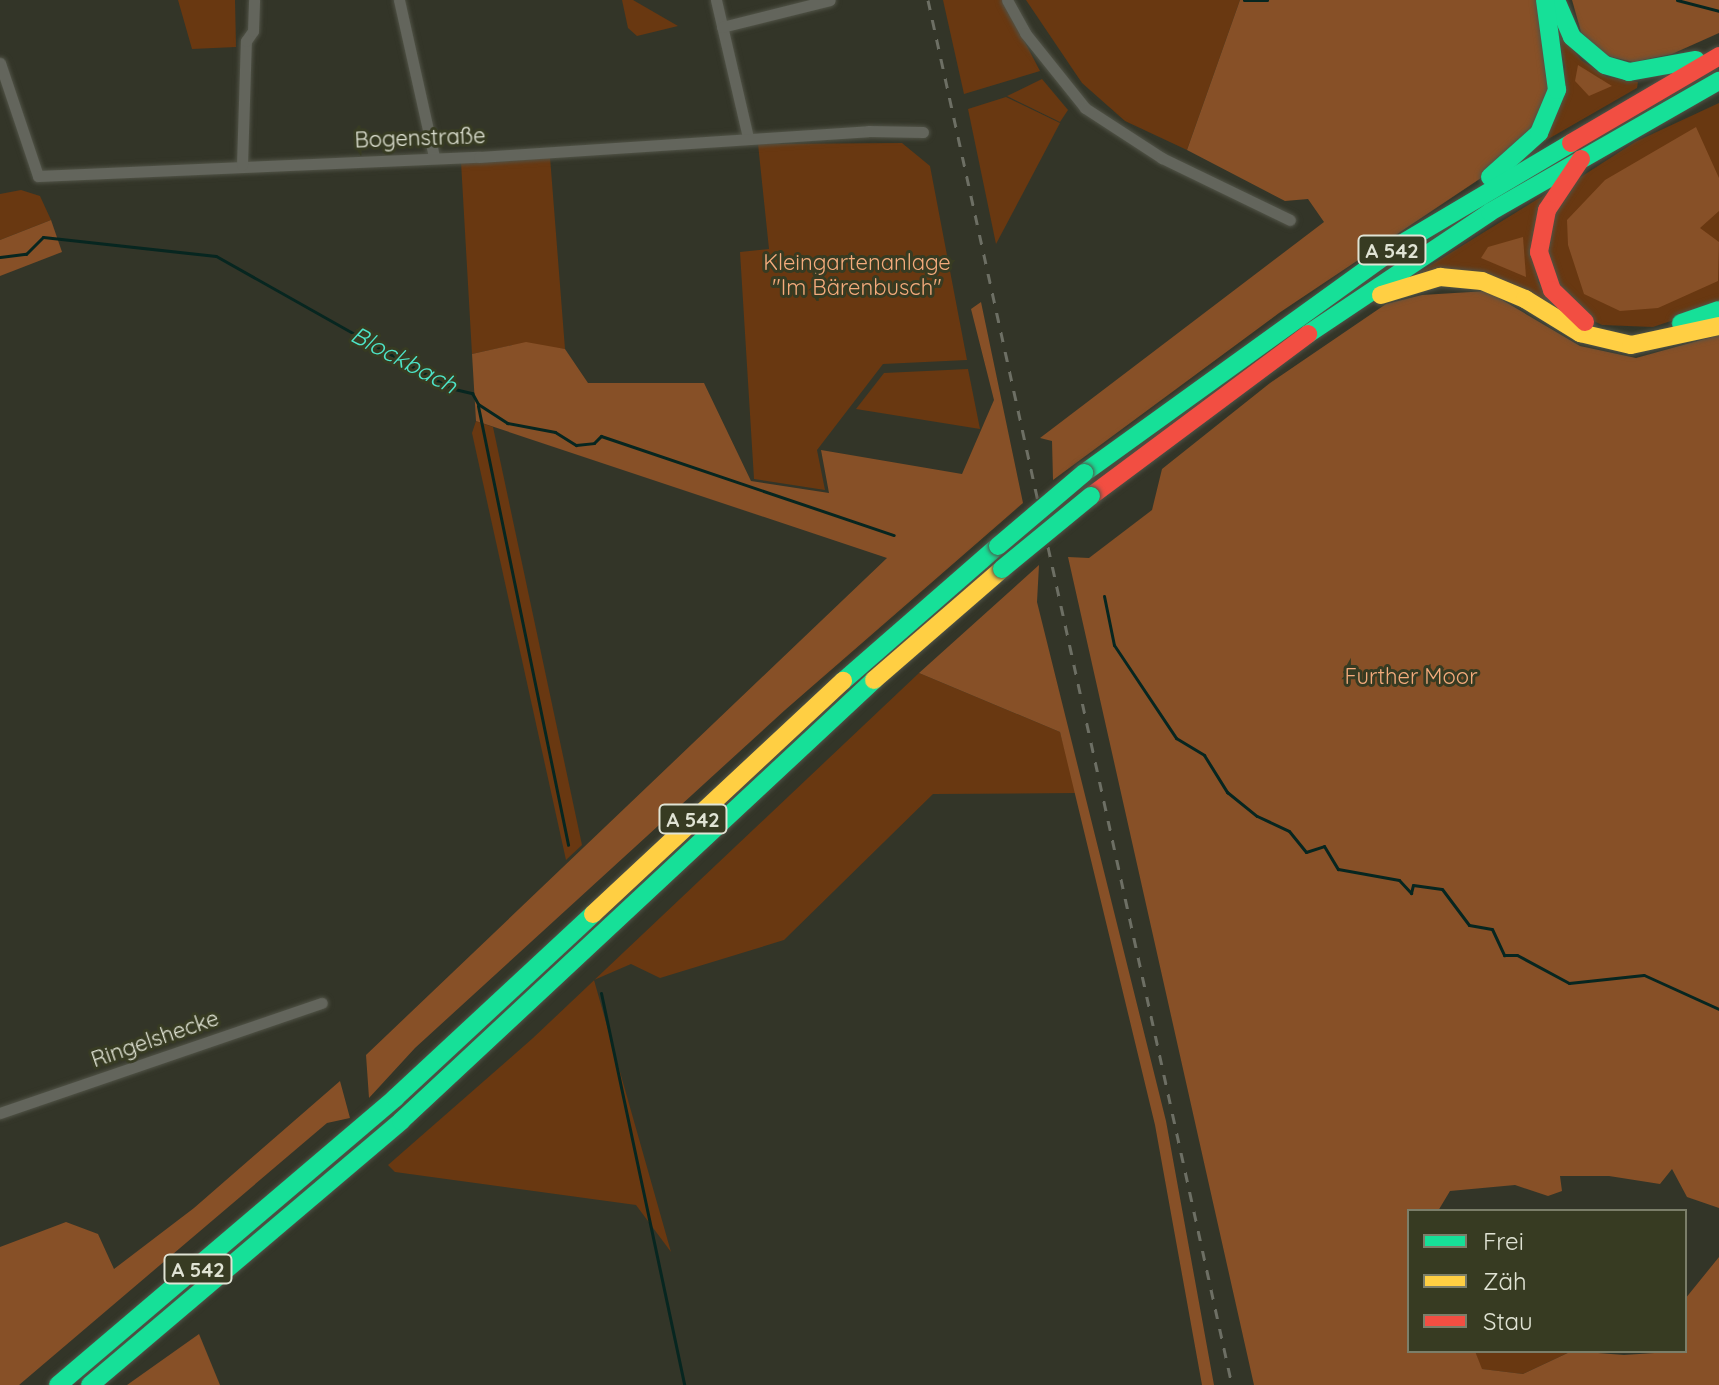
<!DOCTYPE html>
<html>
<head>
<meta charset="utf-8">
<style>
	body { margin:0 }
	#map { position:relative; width:1719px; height:1385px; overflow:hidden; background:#333528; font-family:Quicksand,sans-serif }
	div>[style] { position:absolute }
	.green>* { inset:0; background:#693811 }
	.forest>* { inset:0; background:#875027 }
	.stream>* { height:3px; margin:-1.5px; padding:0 1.5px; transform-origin:1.5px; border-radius:1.5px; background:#072620 }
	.roads { filter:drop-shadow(0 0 2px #515347) drop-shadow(0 0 2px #515347) }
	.street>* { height:11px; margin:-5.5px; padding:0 5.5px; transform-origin:5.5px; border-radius:5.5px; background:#63655c }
	.fast>* { height:18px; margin:-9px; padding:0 9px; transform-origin:9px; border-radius:9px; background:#16e098 }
	.slow>* { height:18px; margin:-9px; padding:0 9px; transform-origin:9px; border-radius:9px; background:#ffcf43 }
	.jam>* { height:18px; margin:-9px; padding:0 9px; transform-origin:9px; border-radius:9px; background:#f24e42 }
	.rail>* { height:3px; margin-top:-1.5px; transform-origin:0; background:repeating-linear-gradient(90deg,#6d6f64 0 10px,transparent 0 20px) }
	.bridges { filter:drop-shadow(0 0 2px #515347) drop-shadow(0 0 2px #515347) }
	.fast-bridge>* { height:18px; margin:-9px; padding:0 9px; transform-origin:9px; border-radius:9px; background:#16e098 }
	span { translate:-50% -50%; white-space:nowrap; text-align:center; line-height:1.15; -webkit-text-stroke:6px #373b22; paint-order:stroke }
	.shield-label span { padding:2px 6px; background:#373b22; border:2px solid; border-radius:6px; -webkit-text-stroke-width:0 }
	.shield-label { font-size:20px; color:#e0e3d4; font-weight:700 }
	.street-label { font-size:22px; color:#e0e3d4 }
	.park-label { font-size:22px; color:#f4ab7c }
	.water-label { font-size:24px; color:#4de5c9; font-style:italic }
	.legend { position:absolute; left:1407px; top:1209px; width:280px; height:144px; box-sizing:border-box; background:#373b22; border:2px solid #7b7e69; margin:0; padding:10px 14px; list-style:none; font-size:24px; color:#e0e3d4 }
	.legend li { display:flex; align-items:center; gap:16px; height:40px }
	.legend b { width:40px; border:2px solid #7b7e69 }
</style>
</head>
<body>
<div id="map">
	<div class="green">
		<div style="clip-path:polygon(178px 0,235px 0,236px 47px,192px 49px)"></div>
		<div style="clip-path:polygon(622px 0,633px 0,678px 26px,637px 36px,628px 28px)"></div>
		<div style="clip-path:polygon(943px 0,1003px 0,1040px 71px,964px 94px)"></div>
		<div style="clip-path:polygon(1026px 0,1240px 0,1187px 150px,1125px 121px,1082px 83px)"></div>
		<div style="clip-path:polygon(1557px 28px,1581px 60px,1607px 77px,1638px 82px,1637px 88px,1543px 142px,1561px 104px,1565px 67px)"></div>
		<div style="clip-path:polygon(1042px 79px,1068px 110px,1060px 122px,1007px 96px)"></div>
		<div style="clip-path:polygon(1006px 97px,1060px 123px,996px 244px,968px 109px)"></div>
		<div style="clip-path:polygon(1719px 103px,1719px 305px,1653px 327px,1602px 325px,1579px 314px,1548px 270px,1550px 222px,1573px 182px,1635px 142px)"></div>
		<div style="clip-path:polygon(902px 143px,930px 166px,967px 360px,883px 364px,817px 450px,825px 490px,754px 479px,740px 252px,769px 249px,758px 144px)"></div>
		<div style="clip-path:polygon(550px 157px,565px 349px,513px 345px,472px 354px,461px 162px)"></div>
		<div style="clip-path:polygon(21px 190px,40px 196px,51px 220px,0 240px,0 194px)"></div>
		<div style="clip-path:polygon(1549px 192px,1534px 257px,1538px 282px,1557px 313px,1449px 271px,1418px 273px)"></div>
		<div style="clip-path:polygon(968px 369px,980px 429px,856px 409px,884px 373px)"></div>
		<div style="clip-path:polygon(476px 421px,493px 427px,582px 845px,566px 860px,472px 433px)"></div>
		<div style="clip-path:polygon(919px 673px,1060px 732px,1077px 793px,933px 794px,784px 940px,660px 978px,631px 964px,594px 980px,671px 1252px,636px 1205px,395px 1172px,388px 1165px,533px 1038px)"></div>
		<div style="clip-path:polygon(1475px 1351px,1572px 1351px,1523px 1374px,1481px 1369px)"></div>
	</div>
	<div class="forest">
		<div style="clip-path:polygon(1240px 0,1538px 0,1552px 63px,1548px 105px,1508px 160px,1279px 313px,1053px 480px,1052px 441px,1040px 438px,1324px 222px,1308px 199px,1285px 201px,1187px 150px)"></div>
		<div style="clip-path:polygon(1572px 0,1719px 0,1719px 33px,1672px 54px,1633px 62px,1603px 55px,1581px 32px)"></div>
		<div style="clip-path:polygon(1578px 65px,1612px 86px,1589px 96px,1575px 81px)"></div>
		<div style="clip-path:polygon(1696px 127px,1719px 178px,1719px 211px,1700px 228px,1719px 242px,1718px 281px,1658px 308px,1620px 311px,1584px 294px,1568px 245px,1567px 220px,1605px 180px)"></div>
		<div style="clip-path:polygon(51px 220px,62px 252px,0 276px,0 240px)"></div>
		<div style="clip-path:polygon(1523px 237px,1526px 277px,1481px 258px,1488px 247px)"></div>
		<div style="clip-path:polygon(1487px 291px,1580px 346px,1636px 358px,1719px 335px,1719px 1208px,1687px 1197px,1672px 1169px,1660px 1184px,1609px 1176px,1560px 1176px,1562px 1191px,1548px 1196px,1515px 1185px,1450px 1191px,1438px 1211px,1409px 1211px,1409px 1351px,1475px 1351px,1482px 1369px,1523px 1374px,1572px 1351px,1624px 1355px,1685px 1351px,1685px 1299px,1719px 1257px,1719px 1385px,1254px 1385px,1068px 557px,1089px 558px,1152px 510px,1162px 469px,1270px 383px,1386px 304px,1422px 295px)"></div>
		<div style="clip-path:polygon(981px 302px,1023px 503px,785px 710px,415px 1048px,369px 1098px,366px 1055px,887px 558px,476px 421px,472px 354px,526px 342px,565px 349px,588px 383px,704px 383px,751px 481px,829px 493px,821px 450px,962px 474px,994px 400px,971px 309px)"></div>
		<div style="clip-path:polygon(1039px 565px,1037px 602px,1166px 1121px,1214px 1385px,1202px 1385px,1155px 1125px,1060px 732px,919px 673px)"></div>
		<div style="clip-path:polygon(340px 1081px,350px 1118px,327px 1123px,19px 1385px,0 1385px,0 1247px,66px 1222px,98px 1234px,114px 1269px,194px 1208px)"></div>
		<div style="clip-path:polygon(199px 1334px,220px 1385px,127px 1385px)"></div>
	</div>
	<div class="stream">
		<div style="left:1244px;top:0;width:23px"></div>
		<div style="left:1677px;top:0;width:43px;rotate:14.7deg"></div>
		<div style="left:0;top:257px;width:26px;rotate:-7deg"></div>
		<div style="left:26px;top:254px;width:24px;rotate:-45deg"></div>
		<div style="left:43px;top:237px;width:174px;rotate:6.3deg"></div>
		<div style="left:216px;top:256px;width:269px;rotate:29.4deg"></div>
		<div style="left:450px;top:388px;width:23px;rotate:13deg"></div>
		<div style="left:472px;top:393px;width:13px;rotate:61deg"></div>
		<div style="left:478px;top:404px;width:35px;rotate:33deg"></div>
		<div style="left:507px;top:423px;width:49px;rotate:10.6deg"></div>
		<div style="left:555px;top:432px;width:25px;rotate:32deg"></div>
		<div style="left:576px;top:445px;width:18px;rotate:-6deg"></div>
		<div style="left:594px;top:443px;width:10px;rotate:-45deg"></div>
		<div style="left:601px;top:436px;width:309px;rotate:18.7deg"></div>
		<div style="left:478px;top:406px;width:448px;rotate:78.4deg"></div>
		<div style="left:1104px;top:596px;width:50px;rotate:78.5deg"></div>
		<div style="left:1114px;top:645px;width:112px;rotate:56.3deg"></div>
		<div style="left:1176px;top:738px;width:33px;rotate:31deg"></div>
		<div style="left:1204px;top:755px;width:44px;rotate:58.1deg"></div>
		<div style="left:1227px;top:792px;width:38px;rotate:39deg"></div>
		<div style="left:1257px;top:816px;width:35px;rotate:25deg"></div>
		<div style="left:1289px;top:831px;width:27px;rotate:51deg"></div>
		<div style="left:1306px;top:852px;width:19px;rotate:-18deg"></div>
		<div style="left:1324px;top:846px;width:27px;rotate:59deg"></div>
		<div style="left:1338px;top:869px;width:62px;rotate:10.2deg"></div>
		<div style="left:1399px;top:880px;width:18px;rotate:47deg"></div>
		<div style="left:1411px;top:893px;width:8px;rotate:-76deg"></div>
		<div style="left:1413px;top:885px;width:29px;rotate:8deg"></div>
		<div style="left:1442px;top:889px;width:45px;rotate:53.1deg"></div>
		<div style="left:1469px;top:925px;width:23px;rotate:10deg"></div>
		<div style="left:1492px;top:929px;width:29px;rotate:65deg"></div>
		<div style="left:1504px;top:955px;width:13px"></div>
		<div style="left:1517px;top:955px;width:59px;rotate:28.3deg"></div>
		<div style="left:1569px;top:983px;width:75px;rotate:-6.1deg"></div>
		<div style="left:1644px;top:975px;width:82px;rotate:24.4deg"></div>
		<div style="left:601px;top:993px;width:401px;rotate:78deg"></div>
	</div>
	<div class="roads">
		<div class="street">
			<div style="left:399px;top:0;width:160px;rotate:77.4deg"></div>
			<div style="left:716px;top:0;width:141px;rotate:76.9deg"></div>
			<div style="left:1007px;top:0;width:38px;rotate:61deg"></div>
			<div style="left:1025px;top:33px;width:96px;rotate:51.3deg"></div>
			<div style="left:1085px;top:108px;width:92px;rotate:33deg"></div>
			<div style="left:1162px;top:158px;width:142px;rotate:25.8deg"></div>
			<div style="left:722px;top:27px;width:111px;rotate:-14deg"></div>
			<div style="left:0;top:63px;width:119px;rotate:71.4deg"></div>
			<div style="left:38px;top:176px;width:441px;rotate:-2.5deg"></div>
			<div style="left:479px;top:157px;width:390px;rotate:-3.8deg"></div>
			<div style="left:868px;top:131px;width:55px;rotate:1deg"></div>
			<div style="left:242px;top:165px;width:124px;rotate:-88.2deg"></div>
			<div style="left:246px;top:41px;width:12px;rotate:-55deg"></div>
			<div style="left:253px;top:31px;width:31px;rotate:-88deg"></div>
			<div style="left:0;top:1113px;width:340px;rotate:-18.9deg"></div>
		</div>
		<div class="fast">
			<div style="left:1556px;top:0;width:40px;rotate:66.6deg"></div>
			<div style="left:1572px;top:37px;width:43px;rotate:40.3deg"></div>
			<div style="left:1605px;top:65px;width:25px;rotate:16deg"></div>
			<div style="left:1629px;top:72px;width:68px;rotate:-10.2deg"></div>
			<div style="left:1490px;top:177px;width:66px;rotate:-41.9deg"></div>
			<div style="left:1539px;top:133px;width:47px;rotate:-67.3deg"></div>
			<div style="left:1557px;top:90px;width:91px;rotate:-97.6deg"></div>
			<div style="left:1681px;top:323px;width:40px;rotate:-18.9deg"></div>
			<div style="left:1308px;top:334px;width:219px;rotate:-33.8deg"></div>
			<div style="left:1490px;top:212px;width:264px;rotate:-29.8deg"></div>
			<div style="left:1084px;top:473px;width:391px;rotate:-35.8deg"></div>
			<div style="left:1401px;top:244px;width:198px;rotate:-30.7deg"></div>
			<div style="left:843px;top:681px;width:206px;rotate:-41.1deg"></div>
			<div style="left:58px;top:1385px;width:443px;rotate:-40.4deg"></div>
			<div style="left:395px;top:1098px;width:270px;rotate:-42.9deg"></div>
			<div style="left:90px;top:1385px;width:408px;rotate:-40.3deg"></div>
			<div style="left:401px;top:1121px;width:647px;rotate:-42.99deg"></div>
		</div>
		<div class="slow">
			<div style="left:1381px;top:295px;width:62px;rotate:-17deg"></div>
			<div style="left:1440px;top:277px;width:42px;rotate:5.4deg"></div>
			<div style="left:1482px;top:281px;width:47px;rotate:22.7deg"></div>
			<div style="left:1525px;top:299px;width:65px;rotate:31.7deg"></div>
			<div style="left:1580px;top:333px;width:52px;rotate:13.2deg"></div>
			<div style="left:1631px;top:345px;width:90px;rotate:-12.2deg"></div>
			<div style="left:874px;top:680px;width:169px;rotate:-40.9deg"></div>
			<div style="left:593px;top:914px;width:342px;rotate:-43deg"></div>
		</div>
		<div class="jam">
			<div style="left:1571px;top:143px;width:172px;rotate:-30.4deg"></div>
			<div style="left:1581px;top:159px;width:61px;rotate:123.7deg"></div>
			<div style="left:1547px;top:210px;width:43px;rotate:100.8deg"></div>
			<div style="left:1539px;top:252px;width:40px;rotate:71.1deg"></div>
			<div style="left:1552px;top:290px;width:46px;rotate:44.1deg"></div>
			<div style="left:1091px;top:496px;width:271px;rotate:-36.7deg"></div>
		</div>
	</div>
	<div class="rail">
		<div style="left:928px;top:0;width:1418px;rotate:77.62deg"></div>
	</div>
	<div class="bridges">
		<div class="fast-bridge">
			<div style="left:998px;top:546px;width:113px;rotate:-40.3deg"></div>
			<div style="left:1002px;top:569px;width:115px;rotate:-39.4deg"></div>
		</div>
	</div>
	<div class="shield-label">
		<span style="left:1392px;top:250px">A 542</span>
		<span style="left:693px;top:819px">A 542</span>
		<span style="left:198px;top:1269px">A 542</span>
	</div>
	<div class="street-label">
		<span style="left:420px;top:138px;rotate:-2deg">Bogenstraße</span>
		<span style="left:155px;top:1039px;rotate:-19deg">Ringelshecke</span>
	</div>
	<div class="park-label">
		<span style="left:857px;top:275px">Kleingartenanlage<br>"Im Bärenbusch"</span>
		<span style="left:1411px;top:677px">Further Moor</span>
	</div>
	<div class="water-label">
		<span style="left:404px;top:360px;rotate:28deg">Blockbach</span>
	</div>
	<ul class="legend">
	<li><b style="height:10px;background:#16e098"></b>Frei</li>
	<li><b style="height:10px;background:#ffcf43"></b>Zäh</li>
	<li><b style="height:10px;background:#f24e42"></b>Stau</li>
	</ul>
</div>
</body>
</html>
